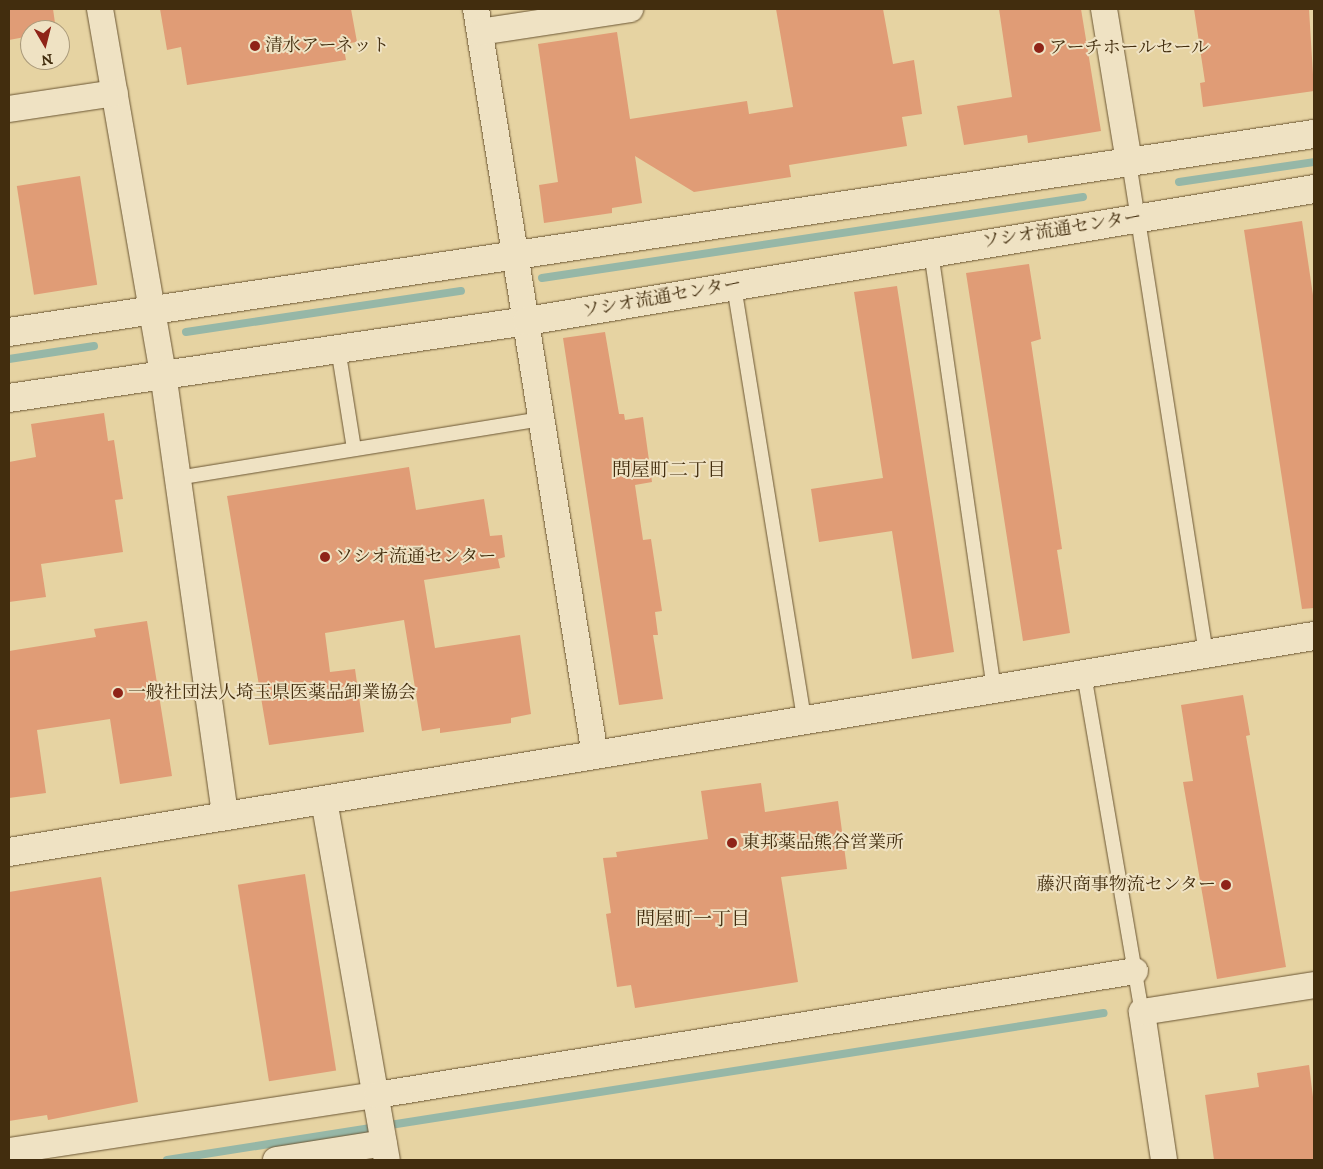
<!DOCTYPE html>
<html>
<head>
<meta charset="utf-8">
<style>
	body { margin:0 }
	#map { position:relative; width:1323px; height:1169px; overflow:hidden; background:#e6d3a2; font-family:"IM FELL DW Pica","Noto Serif JP",serif }
	div>[style] { position:absolute }
	.stream>* { height:8px; margin:-4px; padding:0 4px; transform-origin:4px; border-radius:4px; background:#96b7a7 }
	.building>* { inset:0; background:#e09c76; transform-origin:0 0 }
	.roads { filter:drop-shadow(0 0 1px #6b5633) drop-shadow(0 0 1px #6b5633) }
	.lane>* { height:14px; margin:-7px; padding:0 7px; transform-origin:7px; border-radius:7px; background:#efe2c3 }
	.street>* { height:26px; margin:-13px; padding:0 13px; transform-origin:13px; border-radius:13px; background:#efe2c3 }
	.secondary>* { height:28px; margin:-14px; padding:0 14px; transform-origin:14px; border-radius:14px; background:#efe2c3 }
	.dots>* { width:14px; height:14px; translate:-50% -50%; box-sizing:border-box; border:2px solid #efe2c3; border-radius:50% }
	span { translate:-50% -50%; white-space:nowrap; text-align:center; line-height:1.15; -webkit-text-stroke:4px #efe2c3; paint-order:stroke }
	.poi-label { font-size:18px; color:#422d0e }
	.left { translate:0 -50%; text-align:left }
	.right { translate:-100% -50%; text-align:right }
	.street-label { font-size:18px; color:#422d0e }
	.neighbourhood-label { font-size:19px; color:#422d0e }
	.frame { position:absolute; inset:0; border:10px solid #422d0e; pointer-events:none }
	.north { position:absolute; left:20px; top:20px; width:50px; height:50px; box-sizing:border-box; background:#efe2c3; border:1px solid #aa9a7b; border-radius:50%; rotate:172deg; font-size:14px; font-weight:700; line-height:20px; text-align:center; color:#422d0e }
	.north::after { content:''; display:block; margin:auto; width:18px; height:22px; background:#8f2418; clip-path:polygon(50% 0,100% 100%,50% 72%,0 100%) }
</style>
</head>
<body>
<div id="map">
	<div class="stream">
		<div style="left:1179px;top:182px;width:136px;rotate:-8.4deg"></div>
		<div style="left:542px;top:278px;width:547px;rotate:-8.52deg"></div>
		<div style="left:186px;top:332px;width:278px;rotate:-8.5deg"></div>
		<div style="left:9px;top:359px;width:86px;rotate:-8.7deg"></div>
		<div style="left:167px;top:1160px;width:948px;rotate:-8.92deg"></div>
	</div>
	<div class="building">
		<div style="clip-path:polygon(9px 9px,53px 9px,56px 30px,30px 30px,30px 36px,9px 40px)"></div>
		<div style="clip-path:polygon(160px 9px,351px 9px,357px 42px,343px 44px,346px 60px,187px 85px,181px 47px,167px 50px)"></div>
		<div style="clip-path:polygon(776px 9px,883px 9px,893px 64px,914px 60px,922px 114px,902px 117px,907px 146px,789px 165px,791px 177px,694px 192px,635px 156px,642px 203px,612px 208px,612px 213px,544px 223px,539px 185px,558px 182px,538px 44px,617px 32px,630px 119px,747px 101px,749px 114px,793px 107px)"></div>
		<div style="clip-path:polygon(999px 9px,1081px 9px,1101px 131px,1028px 143px,1027px 135px,964px 145px,957px 106px,1012px 97px)"></div>
		<div style="clip-path:polygon(1194px 9px,1309px 9px,1314px 91px,1203px 107px,1200px 83px,1205px 82px)"></div>
		<div style="left:80px;top:176px;width:110px;height:64px;rotate:81deg"></div>
		<div style="clip-path:polygon(1302px 221px,1314px 302px,1314px 608px,1302px 609px,1244px 230px)"></div>
		<div style="clip-path:polygon(1029px 264px,1041px 339px,1031px 342px,1062px 549px,1057px 550px,1070px 633px,1023px 641px,966px 273px)"></div>
		<div style="clip-path:polygon(897px 286px,954px 652px,912px 659px,892px 531px,819px 542px,811px 489px,883px 478px,854px 292px)"></div>
		<div style="clip-path:polygon(605px 332px,619px 414px,624px 414px,625px 420px,643px 417px,652px 482px,635px 485px,643px 540px,651px 539px,662px 611px,655px 612px,658px 635px,653px 635px,663px 699px,619px 705px,563px 338px)"></div>
		<div style="clip-path:polygon(104px 413px,108px 441px,114px 440px,123px 499px,115px 500px,123px 552px,41px 564px,46px 597px,9px 602px,9px 462px,36px 457px,31px 424px)"></div>
		<div style="clip-path:polygon(409px 467px,416px 510px,484px 499px,490px 536px,502px 535px,505px 557px,498px 559px,500px 568px,424px 580px,435px 648px,520px 635px,531px 714px,511px 718px,511px 723px,440px 733px,440px 728px,422px 731px,404px 620px,325px 633px,330px 672px,355px 669px,364px 732px,269px 745px,227px 496px)"></div>
		<div style="clip-path:polygon(147px 621px,172px 776px,120px 784px,110px 719px,37px 730px,46px 793px,9px 798px,9px 651px,96px 637px,94px 629px)"></div>
		<div style="clip-path:polygon(1243px 695px,1250px 735px,1246px 736px,1286px 967px,1217px 979px,1183px 782px,1193px 781px,1181px 705px)"></div>
		<div style="clip-path:polygon(761px 783px,765px 812px,838px 801px,847px 869px,781px 877px,798px 982px,635px 1008px,631px 985px,617px 987px,606px 914px,611px 913px,603px 858px,617px 857px,616px 852px,708px 839px,701px 791px)"></div>
		<div style="left:305px;top:874px;width:199px;height:68px;rotate:81deg"></div>
		<div style="clip-path:polygon(101px 877px,138px 1102px,48px 1120px,47px 1115px,9px 1121px,9px 892px)"></div>
		<div style="clip-path:polygon(1309px 1065px,1314px 1105px,1314px 1160px,1214px 1160px,1205px 1095px,1259px 1087px,1257px 1073px)"></div>
	</div>
	<div class="roads">
		<div class="lane">
			<div style="left:1129px;top:162px;width:497px;rotate:81.1deg"></div>
			<div style="left:931px;top:252px;width:442px;rotate:81.8deg"></div>
			<div style="left:734px;top:286px;width:440px;rotate:80.8deg"></div>
			<div style="left:338px;top:348px;width:102px;rotate:81deg"></div>
			<div style="left:177px;top:478px;width:370px;rotate:-9.2deg"></div>
			<div style="left:1084px;top:674px;width:343px;rotate:80.3deg"></div>
		</div>
		<div class="street">
			<div style="left:100px;top:9px;width:369px;rotate:80.2deg"></div>
			<div style="left:163px;top:373px;width:447px;rotate:82deg"></div>
			<div style="left:476px;top:9px;width:755px;rotate:80.94deg"></div>
			<div style="left:1104px;top:9px;width:155px;rotate:80.7deg"></div>
			<div style="left:480px;top:32px;width:152px;rotate:-8.7deg"></div>
			<div style="left:9px;top:109px;width:107px;rotate:-8.6deg"></div>
			<div style="left:324px;top:800px;width:365px;rotate:80.1deg"></div>
			<div style="left:9px;top:1151px;width:372px;rotate:-8.7deg"></div>
			<div style="left:377px;top:1095px;width:768px;rotate:-9.29deg"></div>
			<div style="left:276px;top:1160px;width:109px;rotate:-8.9deg"></div>
			<div style="left:1164px;top:1160px;width:150px;rotate:-98.5deg"></div>
			<div style="left:1142px;top:1012px;width:174px;rotate:-8.9deg"></div>
		</div>
		<div class="secondary">
			<div style="left:9px;top:332px;width:1320px;rotate:-8.63deg"></div>
			<div style="left:9px;top:398px;width:524px;rotate:-8.46deg"></div>
			<div style="left:527px;top:321px;width:798px;rotate:-9.52deg"></div>
			<div style="left:9px;top:852px;width:1323px;rotate:-9.4deg"></div>
		</div>
	</div>
	<div class="dots">
		<div style="left:255px;top:46px;background:#8f2418"></div>
		<div style="left:1039px;top:48px;background:#8f2418"></div>
		<div style="left:325px;top:557px;background:#8f2418"></div>
		<div style="left:118px;top:693px;background:#8f2418"></div>
		<div style="left:732px;top:843px;background:#8f2418"></div>
		<div style="left:1226px;top:885px;background:#8f2418"></div>
	</div>
	<div class="poi-label">
		<span class="left" style="left:265px;top:46px">清水アーネット</span>
		<span class="left" style="left:1049px;top:48px">アーチホールセール</span>
		<span class="left" style="left:335px;top:557px">ソシオ流通センター</span>
		<span class="left" style="left:128px;top:693px">一般社団法人埼玉県医薬品卸業協会</span>
		<span class="left" style="left:742px;top:843px">東邦薬品熊谷営業所</span>
		<span class="right" style="left:1216px;top:885px">藤沢商事物流センター</span>
	</div>
	<div class="street-label">
		<span style="left:1062px;top:230px;rotate:-9deg">ソシオ流通センター</span>
		<span style="left:662px;top:298px;rotate:-10deg">ソシオ流通センター</span>
	</div>
	<div class="neighbourhood-label">
		<span style="left:669px;top:471px">問屋町二丁目</span>
		<span style="left:693px;top:920px">問屋町一丁目</span>
	</div>
	<div class="frame"></div>
	<div class="north">N</div>
</div>
</body>
</html>
